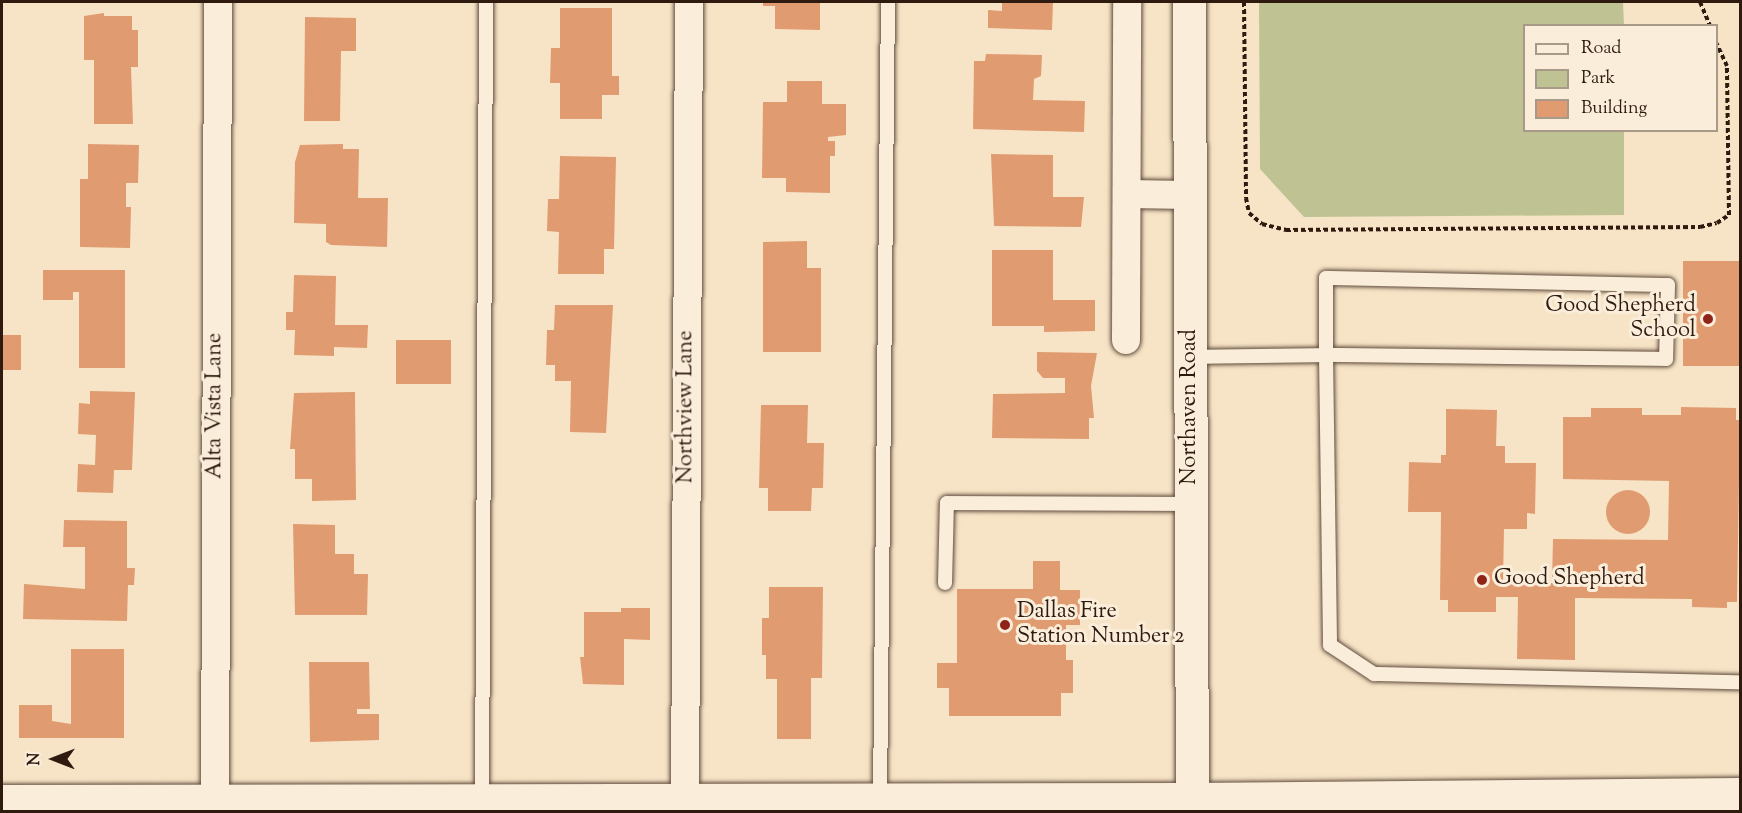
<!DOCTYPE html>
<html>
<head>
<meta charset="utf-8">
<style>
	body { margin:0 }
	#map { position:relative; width:1742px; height:813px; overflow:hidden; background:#f7e4c6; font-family:"Sorts Mill Goudy",serif }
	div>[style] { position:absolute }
	.green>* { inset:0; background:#bfc393 }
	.building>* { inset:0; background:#e09b70; transform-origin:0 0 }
	.round { border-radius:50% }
	.path>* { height:4px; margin-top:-2px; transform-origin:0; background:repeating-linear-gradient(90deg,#2e1a0f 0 4.5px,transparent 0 7.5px) }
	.roads { filter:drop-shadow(0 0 2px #604c3d) drop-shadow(0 0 2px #604c3d) }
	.lane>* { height:14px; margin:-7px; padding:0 7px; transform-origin:7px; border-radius:7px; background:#faedda }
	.street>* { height:28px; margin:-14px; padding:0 14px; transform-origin:14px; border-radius:14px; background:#faedda }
	.secondary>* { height:33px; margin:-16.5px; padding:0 16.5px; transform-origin:16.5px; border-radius:16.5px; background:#faedda }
	.dots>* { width:16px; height:16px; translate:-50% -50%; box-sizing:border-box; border:3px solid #faedda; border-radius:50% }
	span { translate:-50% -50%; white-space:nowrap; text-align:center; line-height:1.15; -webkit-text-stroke:6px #faedda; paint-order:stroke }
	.poi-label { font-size:22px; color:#2e1a0f }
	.right { translate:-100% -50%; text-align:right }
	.left { translate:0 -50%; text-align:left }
	.street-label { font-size:22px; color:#2e1a0f }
	.frame { position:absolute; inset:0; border:3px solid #2e1a0f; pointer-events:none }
	.legend { position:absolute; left:1523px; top:24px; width:195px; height:108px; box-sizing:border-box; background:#faedda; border:2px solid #a89989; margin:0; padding:8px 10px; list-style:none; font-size:18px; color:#2e1a0f }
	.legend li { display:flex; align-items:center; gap:12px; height:30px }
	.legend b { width:30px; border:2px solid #a89989 }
	.north { position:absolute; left:24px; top:729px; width:60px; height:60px; -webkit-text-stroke:4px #faedda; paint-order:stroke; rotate:270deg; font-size:16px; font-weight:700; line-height:24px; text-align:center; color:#2e1a0f }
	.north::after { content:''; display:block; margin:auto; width:21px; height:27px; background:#2e1a0f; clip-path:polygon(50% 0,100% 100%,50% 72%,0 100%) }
</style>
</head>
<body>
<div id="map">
	<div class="green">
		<div style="clip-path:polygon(1259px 2px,1623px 2px,1624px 25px,1524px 26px,1524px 130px,1624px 131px,1624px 215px,1304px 217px,1260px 169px)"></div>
	</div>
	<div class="building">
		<div style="clip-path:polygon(763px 2px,820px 2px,820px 30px,775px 29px,775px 6px,763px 6px)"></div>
		<div style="clip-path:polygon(1002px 2px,1053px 2px,1052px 30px,988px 28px,988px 10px,1002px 11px)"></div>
		<div style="clip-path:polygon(560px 8px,612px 8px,612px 76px,619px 76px,619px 95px,602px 95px,602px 119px,560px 119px,560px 83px,550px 83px,551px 48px,560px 48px)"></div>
		<div style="clip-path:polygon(104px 13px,104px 16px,132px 16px,132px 30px,138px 30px,138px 67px,131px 67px,133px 124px,94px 124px,94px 60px,84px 60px,84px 16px)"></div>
		<div style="clip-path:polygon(305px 17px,356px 18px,356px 51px,341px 51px,340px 121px,304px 121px)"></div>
		<div style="clip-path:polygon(986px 54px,1042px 55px,1041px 76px,1034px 79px,1033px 100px,1085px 101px,1084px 132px,973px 129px,974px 61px,985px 61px)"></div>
		<div style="clip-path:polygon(787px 81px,822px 81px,822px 104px,846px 104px,846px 135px,828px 137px,828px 141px,835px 141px,835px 156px,830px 156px,830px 193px,786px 192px,786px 178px,762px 178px,763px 102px,787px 102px)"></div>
		<div style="clip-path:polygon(88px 144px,139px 145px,138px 183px,126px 183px,126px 207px,131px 207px,130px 248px,80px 247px,80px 179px,88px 179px)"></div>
		<div style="clip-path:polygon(343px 144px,343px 149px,359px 149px,358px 198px,388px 198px,387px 247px,331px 245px,326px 242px,326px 224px,294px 223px,295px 162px,300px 145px)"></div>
		<div style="clip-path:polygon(991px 154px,1053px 155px,1053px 197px,1084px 197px,1081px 227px,994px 226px)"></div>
		<div style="clip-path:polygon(560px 156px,616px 157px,614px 249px,604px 249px,604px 274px,558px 274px,559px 232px,547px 231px,548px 199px,559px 199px)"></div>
		<div style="clip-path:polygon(807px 241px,807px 268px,821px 268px,821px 352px,763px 352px,763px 242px)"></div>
		<div style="clip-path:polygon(992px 250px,1053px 250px,1053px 300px,1095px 300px,1095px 331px,1044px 332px,1044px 326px,992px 326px)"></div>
		<div style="left:1683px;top:261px;width:57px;height:105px"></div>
		<div style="clip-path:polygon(43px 270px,125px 270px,125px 368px,79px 368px,79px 292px,73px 292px,73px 300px,43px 300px)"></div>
		<div style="clip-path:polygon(294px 275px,336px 276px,335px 325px,368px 325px,367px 348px,334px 347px,334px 356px,294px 355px,295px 330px,286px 330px,286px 312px,293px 312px)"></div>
		<div style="clip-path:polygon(555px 305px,613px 305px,606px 433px,570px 432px,571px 381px,555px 381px,555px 365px,546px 365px,547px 330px,554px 330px)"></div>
		<div style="left:2px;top:335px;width:19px;height:35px"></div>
		<div style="left:396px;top:340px;width:55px;height:44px"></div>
		<div style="clip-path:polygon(1037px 352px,1097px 353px,1091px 386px,1094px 418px,1089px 418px,1089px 439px,992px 438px,993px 394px,1065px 393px,1065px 378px,1043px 378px,1037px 371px)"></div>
		<div style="clip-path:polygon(90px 391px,135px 392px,132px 470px,114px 470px,113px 493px,77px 492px,78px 464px,95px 465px,96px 435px,78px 434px,79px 403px,90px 404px)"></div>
		<div style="clip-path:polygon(355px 392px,356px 500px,312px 501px,312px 479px,295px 479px,295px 449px,290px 449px,294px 393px)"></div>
		<div style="clip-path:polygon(761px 405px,808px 405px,807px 443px,824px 443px,823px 488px,812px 488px,811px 511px,768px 511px,768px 488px,759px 488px)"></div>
		<div style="clip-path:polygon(1681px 407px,1736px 408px,1736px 420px,1740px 420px,1737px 602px,1727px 602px,1727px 608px,1692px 607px,1692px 599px,1575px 598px,1575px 660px,1517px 659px,1518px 597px,1496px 597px,1496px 612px,1448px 612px,1448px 600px,1440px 600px,1441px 512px,1408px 512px,1409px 462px,1441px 463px,1441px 455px,1446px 455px,1446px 409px,1497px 410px,1496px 446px,1505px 446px,1505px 463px,1536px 463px,1535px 514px,1527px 513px,1527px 529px,1504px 529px,1503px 582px,1552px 583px,1553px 539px,1668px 540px,1669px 481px,1563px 479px,1563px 417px,1591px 417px,1591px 408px,1642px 408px,1642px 415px,1681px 415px)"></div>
		<div class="round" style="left:1606px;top:490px;width:44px;height:44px"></div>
		<div style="clip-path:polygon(64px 520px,127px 521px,127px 568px,135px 568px,134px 585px,128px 585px,127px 621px,23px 619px,24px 584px,85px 589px,85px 547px,63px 547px)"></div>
		<div style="clip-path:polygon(293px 524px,335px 525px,335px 554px,354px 554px,354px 574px,368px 574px,367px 615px,295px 615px)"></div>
		<div style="clip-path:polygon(1033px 561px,1060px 561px,1060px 590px,1080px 590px,1080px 625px,1066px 625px,1066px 660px,1073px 660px,1073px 693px,1061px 693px,1061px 716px,949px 716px,949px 688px,937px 688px,937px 663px,957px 663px,957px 589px,1033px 589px)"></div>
		<div style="clip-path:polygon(769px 587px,823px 587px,822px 678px,811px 678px,811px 739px,777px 739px,777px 679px,766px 679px,766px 655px,762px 655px,762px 618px,769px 618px)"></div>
		<div style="clip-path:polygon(621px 608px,650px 608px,650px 640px,624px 639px,624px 685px,583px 684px,580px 657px,584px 657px,584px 612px,621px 612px)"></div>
		<div style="clip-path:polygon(71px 649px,124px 649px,124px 738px,19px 738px,19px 705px,52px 705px,52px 721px,71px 724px)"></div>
		<div style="clip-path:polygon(309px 662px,369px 662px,370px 709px,357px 709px,357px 714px,379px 714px,379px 740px,310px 742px)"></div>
	</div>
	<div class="path">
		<div style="left:1244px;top:2px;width:196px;rotate:89.4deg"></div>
		<div style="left:1246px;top:198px;width:15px;rotate:79deg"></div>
		<div style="left:1249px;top:213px;width:17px;rotate:40deg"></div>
		<div style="left:1262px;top:224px;width:25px;rotate:14deg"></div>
		<div style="left:1286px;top:230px;width:414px;rotate:-0.4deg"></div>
		<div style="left:1700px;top:227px;width:17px;rotate:-13deg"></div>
		<div style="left:1717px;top:223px;width:14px;rotate:-34deg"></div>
		<div style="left:1729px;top:215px;width:149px;rotate:-90.8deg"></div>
		<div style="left:1727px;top:66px;width:26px;rotate:-115deg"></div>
		<div style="left:1700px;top:2px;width:26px;rotate:67deg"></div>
	</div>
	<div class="roads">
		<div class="lane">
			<div style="left:1326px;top:278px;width:342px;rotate:1.2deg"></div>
			<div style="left:1668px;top:285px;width:74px;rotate:91.5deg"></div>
			<div style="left:1666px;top:359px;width:340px;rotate:-179.3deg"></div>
			<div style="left:1326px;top:355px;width:77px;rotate:-90deg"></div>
			<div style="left:1190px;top:357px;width:136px;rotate:-0.8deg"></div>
			<div style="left:1326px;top:355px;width:290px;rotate:89.2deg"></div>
			<div style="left:1330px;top:645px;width:53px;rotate:33.4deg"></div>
			<div style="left:1374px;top:674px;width:366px;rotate:1.3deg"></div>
			<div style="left:945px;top:583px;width:80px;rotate:-88.6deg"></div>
			<div style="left:947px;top:503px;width:244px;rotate:0.2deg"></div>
			<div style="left:482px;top:800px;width:798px;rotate:-89.71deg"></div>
			<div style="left:880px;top:800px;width:798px;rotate:-89.43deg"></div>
		</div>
		<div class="street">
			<div style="left:1127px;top:194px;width:63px;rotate:0.9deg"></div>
			<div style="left:1126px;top:340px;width:338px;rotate:-89.8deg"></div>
			<div style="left:215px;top:812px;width:810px;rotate:-89.79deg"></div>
			<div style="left:685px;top:812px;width:810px;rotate:-89.72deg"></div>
		</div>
		<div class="secondary">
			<div style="left:1189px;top:2px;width:810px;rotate:89.79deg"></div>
			<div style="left:2px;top:801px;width:1190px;rotate:-0.1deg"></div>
			<div style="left:1192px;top:799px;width:548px;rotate:-0.52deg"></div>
		</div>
	</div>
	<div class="dots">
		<div style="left:1708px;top:319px;background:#8f2418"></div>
		<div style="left:1482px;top:580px;background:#8f2418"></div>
		<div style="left:1005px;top:625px;background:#8f2418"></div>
	</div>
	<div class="poi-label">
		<span class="right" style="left:1696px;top:319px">Good Shepherd<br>School</span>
		<span class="left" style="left:1494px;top:580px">Good Shepherd</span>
		<span class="left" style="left:1017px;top:625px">Dallas Fire<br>Station Number 2</span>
	</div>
	<div class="street-label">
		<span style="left:216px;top:406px;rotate:-90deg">Alta Vista Lane</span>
		<span style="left:687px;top:407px;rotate:-90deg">Northview Lane</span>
		<span style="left:1191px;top:407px;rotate:-90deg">Northaven Road</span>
	</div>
	<div class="frame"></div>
	<ul class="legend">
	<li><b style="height:8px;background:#faedda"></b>Road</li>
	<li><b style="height:16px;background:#bfc393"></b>Park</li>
	<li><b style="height:16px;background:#e09b70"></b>Building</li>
	</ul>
	<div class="north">N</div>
</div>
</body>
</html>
